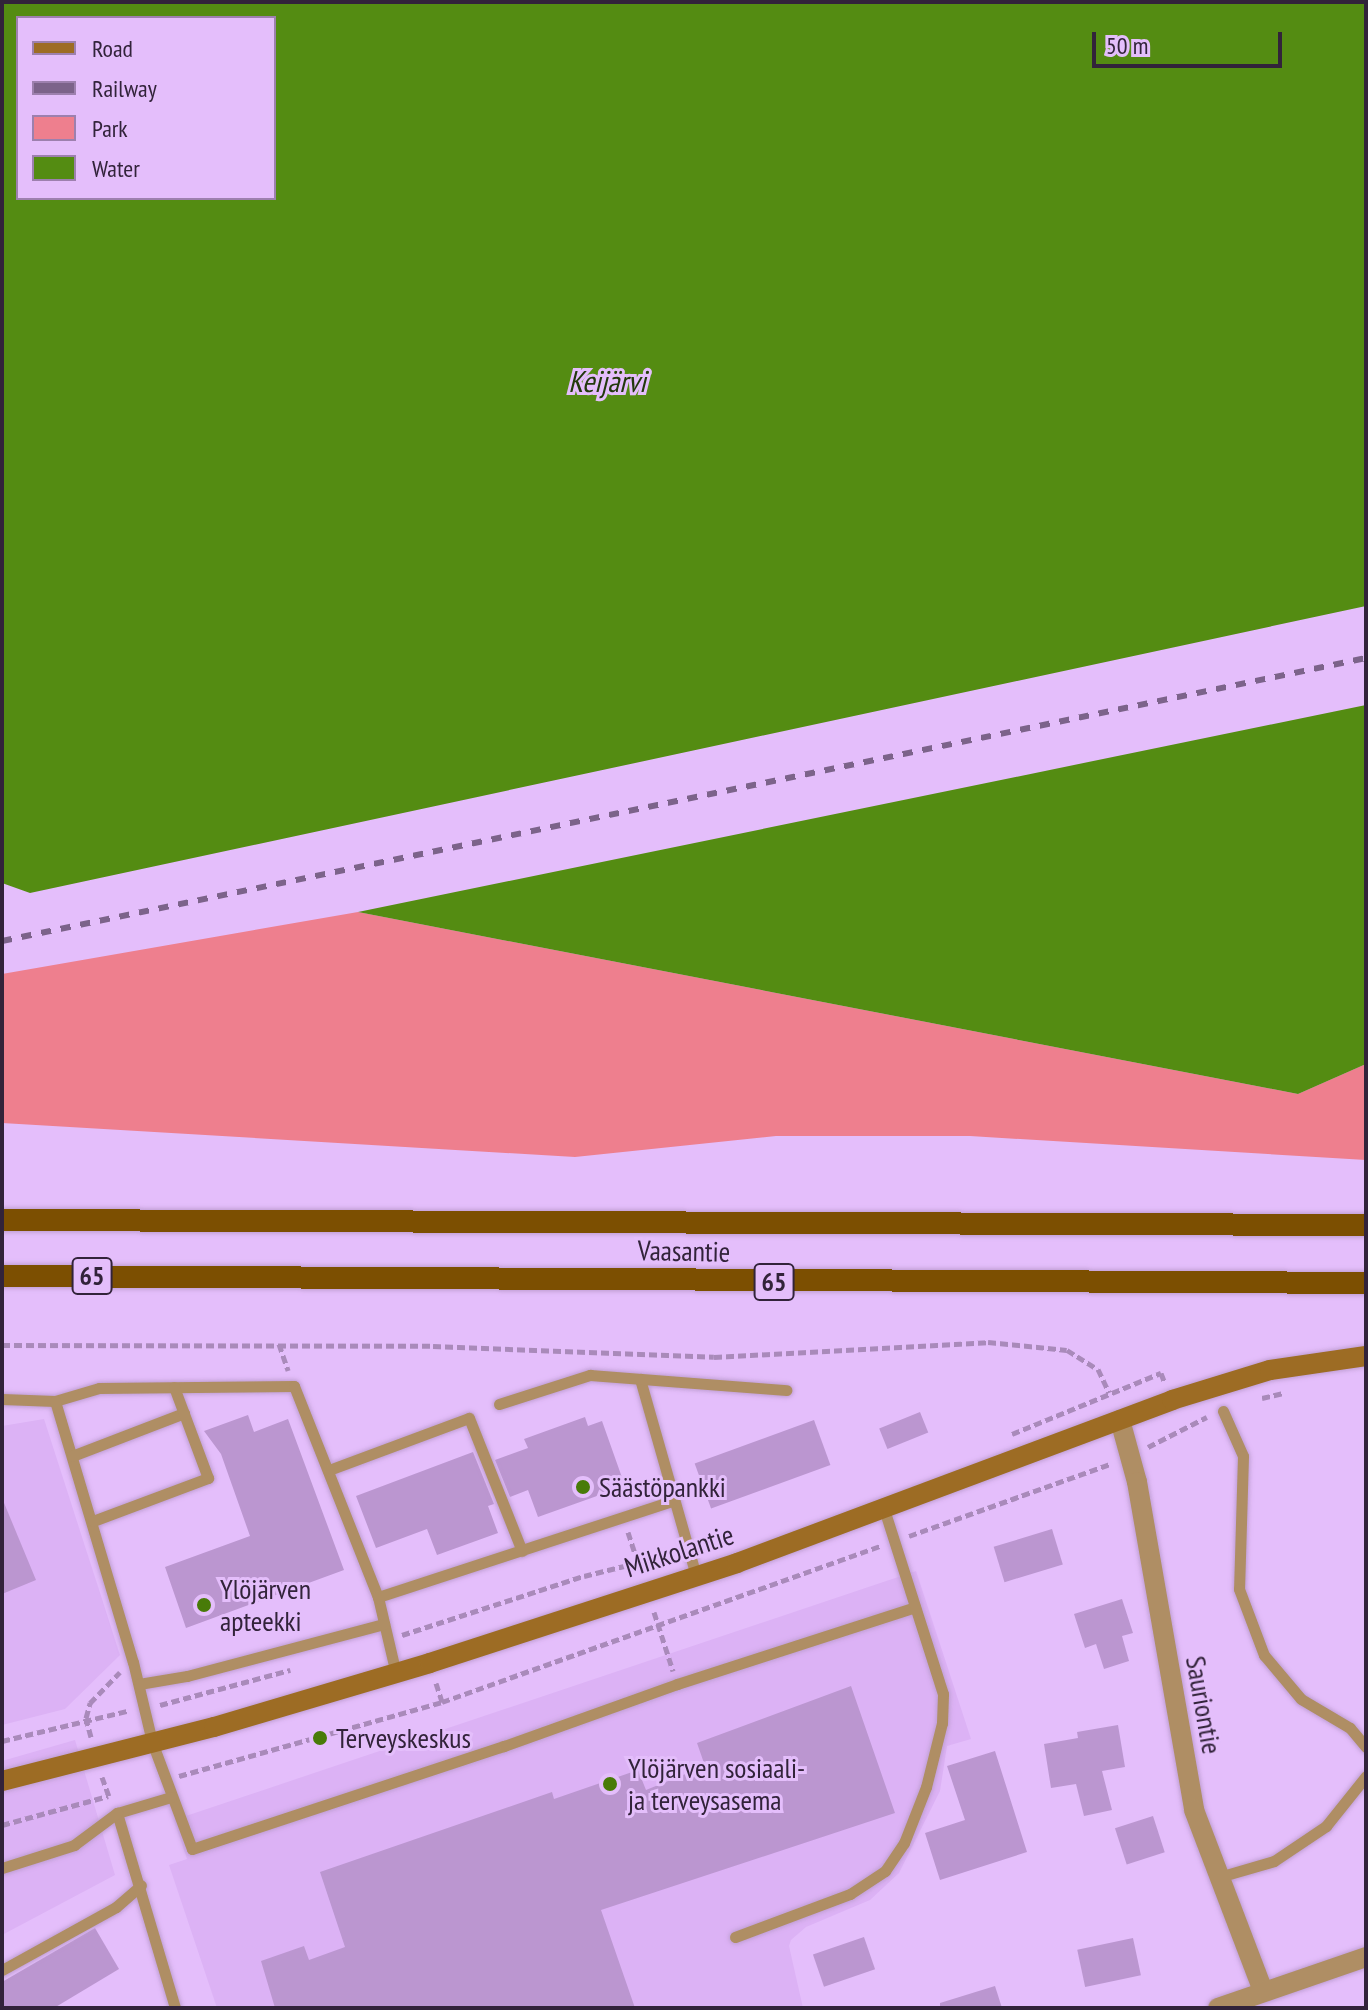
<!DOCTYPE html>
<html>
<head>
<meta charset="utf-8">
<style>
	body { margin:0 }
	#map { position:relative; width:1368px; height:2010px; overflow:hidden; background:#e4befb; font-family:"PT Sans Narrow",sans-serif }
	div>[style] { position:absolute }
	.built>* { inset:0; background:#dcb2f5 }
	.green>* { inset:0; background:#ee7f8e }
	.water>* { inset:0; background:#548c12 }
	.building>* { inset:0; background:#bb96d0; transform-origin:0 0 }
	.path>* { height:5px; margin-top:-2.5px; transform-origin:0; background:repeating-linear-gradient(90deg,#a98aba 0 8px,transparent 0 12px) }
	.roads { filter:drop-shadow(0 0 2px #c09fd4) drop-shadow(0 0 2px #c09fd4) }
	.service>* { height:11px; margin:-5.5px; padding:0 5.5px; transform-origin:5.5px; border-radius:5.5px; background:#af8e64 }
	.minor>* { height:20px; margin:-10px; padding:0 10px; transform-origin:10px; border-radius:10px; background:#af8e64 }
	.secondary>* { height:20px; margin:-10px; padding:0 10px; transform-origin:10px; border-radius:10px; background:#9d6c24 }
	.trunk>* { height:22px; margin:-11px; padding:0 11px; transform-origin:11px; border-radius:11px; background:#7c4f01 }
	.rail>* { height:6px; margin-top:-3px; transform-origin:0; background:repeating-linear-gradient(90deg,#7c638a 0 10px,transparent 0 20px) }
	.dots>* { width:22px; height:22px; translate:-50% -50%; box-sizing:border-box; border:4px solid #e4befb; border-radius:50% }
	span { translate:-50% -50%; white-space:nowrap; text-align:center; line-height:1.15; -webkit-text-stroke:6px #e4befb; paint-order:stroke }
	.shield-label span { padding:2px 6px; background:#e4befb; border:2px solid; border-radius:6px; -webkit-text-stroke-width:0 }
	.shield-label { font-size:26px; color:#32233a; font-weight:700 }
	.street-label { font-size:28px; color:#32233a }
	.poi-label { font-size:28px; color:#32233a }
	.left { translate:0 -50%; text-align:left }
	.water-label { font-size:30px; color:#22390c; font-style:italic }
	.frame { position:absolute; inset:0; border:4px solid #32233a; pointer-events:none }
	.legend { position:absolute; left:16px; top:16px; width:260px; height:184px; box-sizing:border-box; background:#e4befb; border:2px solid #9d80ae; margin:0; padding:10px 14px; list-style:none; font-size:24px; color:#32233a }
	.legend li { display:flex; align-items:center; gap:16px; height:40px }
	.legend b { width:40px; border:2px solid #9d80ae }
	.scale { position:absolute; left:1092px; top:32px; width:190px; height:36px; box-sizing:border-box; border:4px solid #32233a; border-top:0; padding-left:10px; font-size:24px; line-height:28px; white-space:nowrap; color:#32233a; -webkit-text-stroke:6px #e4befb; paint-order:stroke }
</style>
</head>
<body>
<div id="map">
	<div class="built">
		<div style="clip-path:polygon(44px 1419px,120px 1655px,65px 1709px,2px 1725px,2px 1426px)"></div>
		<div style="clip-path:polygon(916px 1571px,971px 1739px,947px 1746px,940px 1791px,899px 1873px,870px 1900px,806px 1927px,791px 1940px,789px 1946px,803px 2008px,217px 2008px,169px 1865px,187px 1859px,174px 1820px)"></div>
		<div style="clip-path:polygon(75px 1740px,115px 1875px,2px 1935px,2px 1761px)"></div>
	</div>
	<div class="green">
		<div style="clip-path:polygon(358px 912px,1298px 1094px,1366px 1064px,1366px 1160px,970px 1136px,776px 1136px,575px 1157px,2px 1123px,2px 974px)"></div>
	</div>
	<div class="water">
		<div style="clip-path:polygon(evenodd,2px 2px,1366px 2px,1366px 606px,30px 893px,2px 883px,2px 2px,18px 18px,274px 18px,274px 198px,18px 198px,18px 18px)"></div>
		<div style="clip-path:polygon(1366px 705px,1366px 1064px,1298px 1094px,358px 912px)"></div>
	</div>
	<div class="building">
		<div style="left:920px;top:1412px;width:22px;height:44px;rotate:68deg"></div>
		<div style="clip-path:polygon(248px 1415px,254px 1432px,288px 1419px,344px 1570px,186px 1628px,165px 1567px,250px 1536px,221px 1454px,204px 1431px)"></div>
		<div style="clip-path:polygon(585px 1417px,588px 1426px,602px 1421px,625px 1486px,538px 1517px,528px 1490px,510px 1497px,495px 1460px,528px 1448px,524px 1439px)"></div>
		<div style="left:814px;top:1420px;width:48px;height:127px;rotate:70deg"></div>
		<div style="clip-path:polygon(473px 1452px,494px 1504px,488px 1506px,498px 1533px,437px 1555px,427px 1529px,376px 1548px,356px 1496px)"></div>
		<div style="clip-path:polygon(2px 1498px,36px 1580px,2px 1594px)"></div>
		<div style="left:1052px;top:1529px;width:37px;height:61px;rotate:73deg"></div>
		<div style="clip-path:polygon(1122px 1599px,1133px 1633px,1122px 1636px,1129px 1661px,1104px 1669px,1096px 1644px,1085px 1648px,1074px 1614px)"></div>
		<div style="clip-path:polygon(851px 1686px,895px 1813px,601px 1910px,635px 2008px,275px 2008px,261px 1961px,304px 1946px,309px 1960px,345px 1947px,320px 1872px,552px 1792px,554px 1799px,638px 1770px,646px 1790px,705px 1766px,697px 1743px)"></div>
		<div style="clip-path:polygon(1118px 1725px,1125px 1767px,1102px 1771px,1112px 1810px,1084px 1816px,1076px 1784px,1051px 1788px,1044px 1744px,1078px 1738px,1077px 1732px)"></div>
		<div style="clip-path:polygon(995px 1751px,1027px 1852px,940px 1880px,925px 1833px,965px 1820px,947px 1766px)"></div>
		<div style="left:1153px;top:1816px;width:38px;height:40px;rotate:72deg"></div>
		<div style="clip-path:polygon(95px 1928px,119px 1969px,54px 2008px,2px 2008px,2px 1982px)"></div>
		<div style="left:864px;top:1937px;width:34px;height:54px;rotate:71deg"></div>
		<div style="left:1133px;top:1938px;width:38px;height:57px;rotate:78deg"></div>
		<div style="clip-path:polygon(995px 1986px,1002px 2008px,940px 2008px,940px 2003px)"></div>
	</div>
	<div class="path">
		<div style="left:279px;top:1344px;width:28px;rotate:71deg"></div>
		<div style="left:2px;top:1345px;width:431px;rotate:0.1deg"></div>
		<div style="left:433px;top:1346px;width:281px;rotate:2.2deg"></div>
		<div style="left:714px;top:1357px;width:274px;rotate:-3.1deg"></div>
		<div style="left:988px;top:1342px;width:79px;rotate:5.8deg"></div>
		<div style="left:1067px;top:1350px;width:36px;rotate:32deg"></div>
		<div style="left:1098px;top:1369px;width:26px;rotate:65deg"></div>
		<div style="left:1262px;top:1398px;width:22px;rotate:-13deg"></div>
		<div style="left:1012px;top:1434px;width:161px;rotate:-22.3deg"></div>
		<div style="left:1161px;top:1373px;width:9px;rotate:69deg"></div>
		<div style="left:1148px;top:1447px;width:66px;rotate:-27deg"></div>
		<div style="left:628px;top:1532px;width:38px;rotate:72deg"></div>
		<div style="left:909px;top:1536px;width:214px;rotate:-19.7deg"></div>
		<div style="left:654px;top:1612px;width:62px;rotate:72.1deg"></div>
		<div style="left:402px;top:1635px;width:191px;rotate:-18deg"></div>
		<div style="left:584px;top:1576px;width:91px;rotate:-14deg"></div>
		<div style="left:436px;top:1683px;width:20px;rotate:72deg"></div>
		<div style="left:160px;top:1705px;width:135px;rotate:-15.1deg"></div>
		<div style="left:91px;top:1737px;width:20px;rotate:-105deg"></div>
		<div style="left:86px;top:1718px;width:16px;rotate:-75deg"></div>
		<div style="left:90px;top:1703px;width:43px;rotate:-45.9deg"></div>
		<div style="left:2px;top:1741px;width:129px;rotate:-13.5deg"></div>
		<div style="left:179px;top:1776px;width:273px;rotate:-15.7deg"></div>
		<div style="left:442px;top:1702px;width:465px;rotate:-19.6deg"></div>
		<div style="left:102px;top:1777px;width:20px;rotate:70deg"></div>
		<div style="left:2px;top:1825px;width:110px;rotate:-15.3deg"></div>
	</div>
	<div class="roads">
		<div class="service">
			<div style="left:640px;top:1379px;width:205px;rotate:74.1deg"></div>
			<div style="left:2px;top:1399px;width:53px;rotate:2.2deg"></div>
			<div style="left:55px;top:1401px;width:46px;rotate:-16.5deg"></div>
			<div style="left:99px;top:1388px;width:195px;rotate:-0.6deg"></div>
			<div style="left:294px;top:1386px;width:227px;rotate:68.3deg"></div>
			<div style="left:378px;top:1597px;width:79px;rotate:76.8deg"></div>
			<div style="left:55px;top:1401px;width:272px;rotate:73.4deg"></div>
			<div style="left:133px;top:1662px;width:82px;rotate:76.6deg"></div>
			<div style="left:152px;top:1742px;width:114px;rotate:69.5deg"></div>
			<div style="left:192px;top:1849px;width:329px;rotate:-18.3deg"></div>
			<div style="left:504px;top:1746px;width:184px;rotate:-19.7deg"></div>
			<div style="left:677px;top:1684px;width:250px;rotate:-17.9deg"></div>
			<div style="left:499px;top:1404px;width:96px;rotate:-17.7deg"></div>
			<div style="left:590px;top:1375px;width:197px;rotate:4.4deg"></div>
			<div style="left:1223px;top:1411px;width:49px;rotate:66deg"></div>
			<div style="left:1243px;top:1456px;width:133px;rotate:91.7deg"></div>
			<div style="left:1239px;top:1589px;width:71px;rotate:69.3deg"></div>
			<div style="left:1264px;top:1655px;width:57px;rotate:49.9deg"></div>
			<div style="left:1301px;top:1699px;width:57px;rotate:30.6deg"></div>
			<div style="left:1350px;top:1728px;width:25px;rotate:50deg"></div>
			<div style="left:72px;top:1456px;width:120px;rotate:-21deg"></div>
			<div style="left:329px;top:1470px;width:149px;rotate:-20.4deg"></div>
			<div style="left:469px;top:1418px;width:143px;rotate:68.3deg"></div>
			<div style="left:93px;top:1521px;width:123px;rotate:-20.5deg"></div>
			<div style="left:208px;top:1478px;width:97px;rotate:-110.5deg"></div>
			<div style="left:378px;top:1597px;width:311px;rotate:-18.1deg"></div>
			<div style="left:139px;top:1684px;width:49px;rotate:-9.5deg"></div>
			<div style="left:187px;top:1676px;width:204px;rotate:-14.8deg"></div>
			<div style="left:171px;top:1797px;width:56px;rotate:163.5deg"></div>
			<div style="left:117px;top:1813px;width:203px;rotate:73.4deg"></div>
			<div style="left:2px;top:1868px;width:76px;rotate:-17.7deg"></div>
			<div style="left:74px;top:1845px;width:54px;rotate:-36.7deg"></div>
			<div style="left:1219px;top:1877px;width:57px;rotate:-16.2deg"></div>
			<div style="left:1274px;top:1861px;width:63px;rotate:-33.9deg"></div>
			<div style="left:1326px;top:1826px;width:64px;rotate:-51.3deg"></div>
			<div style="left:735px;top:1937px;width:123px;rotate:-20.5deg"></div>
			<div style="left:850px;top:1894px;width:42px;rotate:-33.3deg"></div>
			<div style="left:885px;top:1871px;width:34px;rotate:-56deg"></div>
			<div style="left:904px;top:1843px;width:60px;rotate:-68.6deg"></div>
			<div style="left:926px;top:1787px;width:66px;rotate:-76deg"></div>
			<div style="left:942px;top:1723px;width:29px;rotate:-88deg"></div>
			<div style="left:943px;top:1694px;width:194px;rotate:-107.7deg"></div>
			<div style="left:2px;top:1970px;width:130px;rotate:-28.9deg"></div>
			<div style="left:116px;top:1907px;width:33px;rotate:-41deg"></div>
		</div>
		<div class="minor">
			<div style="left:1120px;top:1420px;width:64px;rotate:74.7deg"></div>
			<div style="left:1137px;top:1482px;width:333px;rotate:80.1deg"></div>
			<div style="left:1194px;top:1810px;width:194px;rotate:69.1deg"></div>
			<div style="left:1218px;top:2008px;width:157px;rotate:-19deg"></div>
		</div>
		<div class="secondary">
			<div style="left:2px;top:1781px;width:219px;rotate:-14.3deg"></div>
			<div style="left:214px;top:1727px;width:225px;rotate:-16.5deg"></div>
			<div style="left:430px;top:1663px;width:323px;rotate:-18deg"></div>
			<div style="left:737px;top:1563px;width:465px;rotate:-20.5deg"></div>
			<div style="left:1172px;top:1400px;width:102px;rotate:-17deg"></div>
			<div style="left:1270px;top:1370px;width:97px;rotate:-8.3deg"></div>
		</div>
		<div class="trunk">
			<div style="left:2px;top:1220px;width:1364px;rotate:0.21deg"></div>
			<div style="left:2px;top:1276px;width:1364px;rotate:0.29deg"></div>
		</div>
	</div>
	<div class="rail">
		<div style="left:2px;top:941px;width:1393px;rotate:-11.72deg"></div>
	</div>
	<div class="dots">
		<div style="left:583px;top:1487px;background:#487b08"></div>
		<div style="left:204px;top:1605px;background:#487b08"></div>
		<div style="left:320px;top:1738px;background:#487b08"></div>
		<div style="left:610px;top:1784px;background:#487b08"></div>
	</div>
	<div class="shield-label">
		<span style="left:92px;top:1276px">65</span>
		<span style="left:774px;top:1282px">65</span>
	</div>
	<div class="street-label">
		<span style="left:684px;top:1251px;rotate:1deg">Vaasantie</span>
		<span style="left:679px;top:1551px;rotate:-18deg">Mikkolantie</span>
		<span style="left:1204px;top:1705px;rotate:80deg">Sauriontie</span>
	</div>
	<div class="poi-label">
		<span class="left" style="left:599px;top:1487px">Säästöpankki</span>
		<span class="left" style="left:220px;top:1605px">Ylöjärven<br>apteekki</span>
		<span class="left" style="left:336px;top:1738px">Terveyskeskus</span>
		<span class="left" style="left:628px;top:1784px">Ylöjärven sosiaali-<br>ja terveysasema</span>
	</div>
	<div class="water-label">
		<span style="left:607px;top:381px">Keijärvi</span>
	</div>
	<div class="frame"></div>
	<ul class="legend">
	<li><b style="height:10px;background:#9d6c24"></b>Road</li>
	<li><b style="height:10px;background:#7c638a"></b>Railway</li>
	<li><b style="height:22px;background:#ee7f8e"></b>Park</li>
	<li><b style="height:22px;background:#548c12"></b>Water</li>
	</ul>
	<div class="scale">50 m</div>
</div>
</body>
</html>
